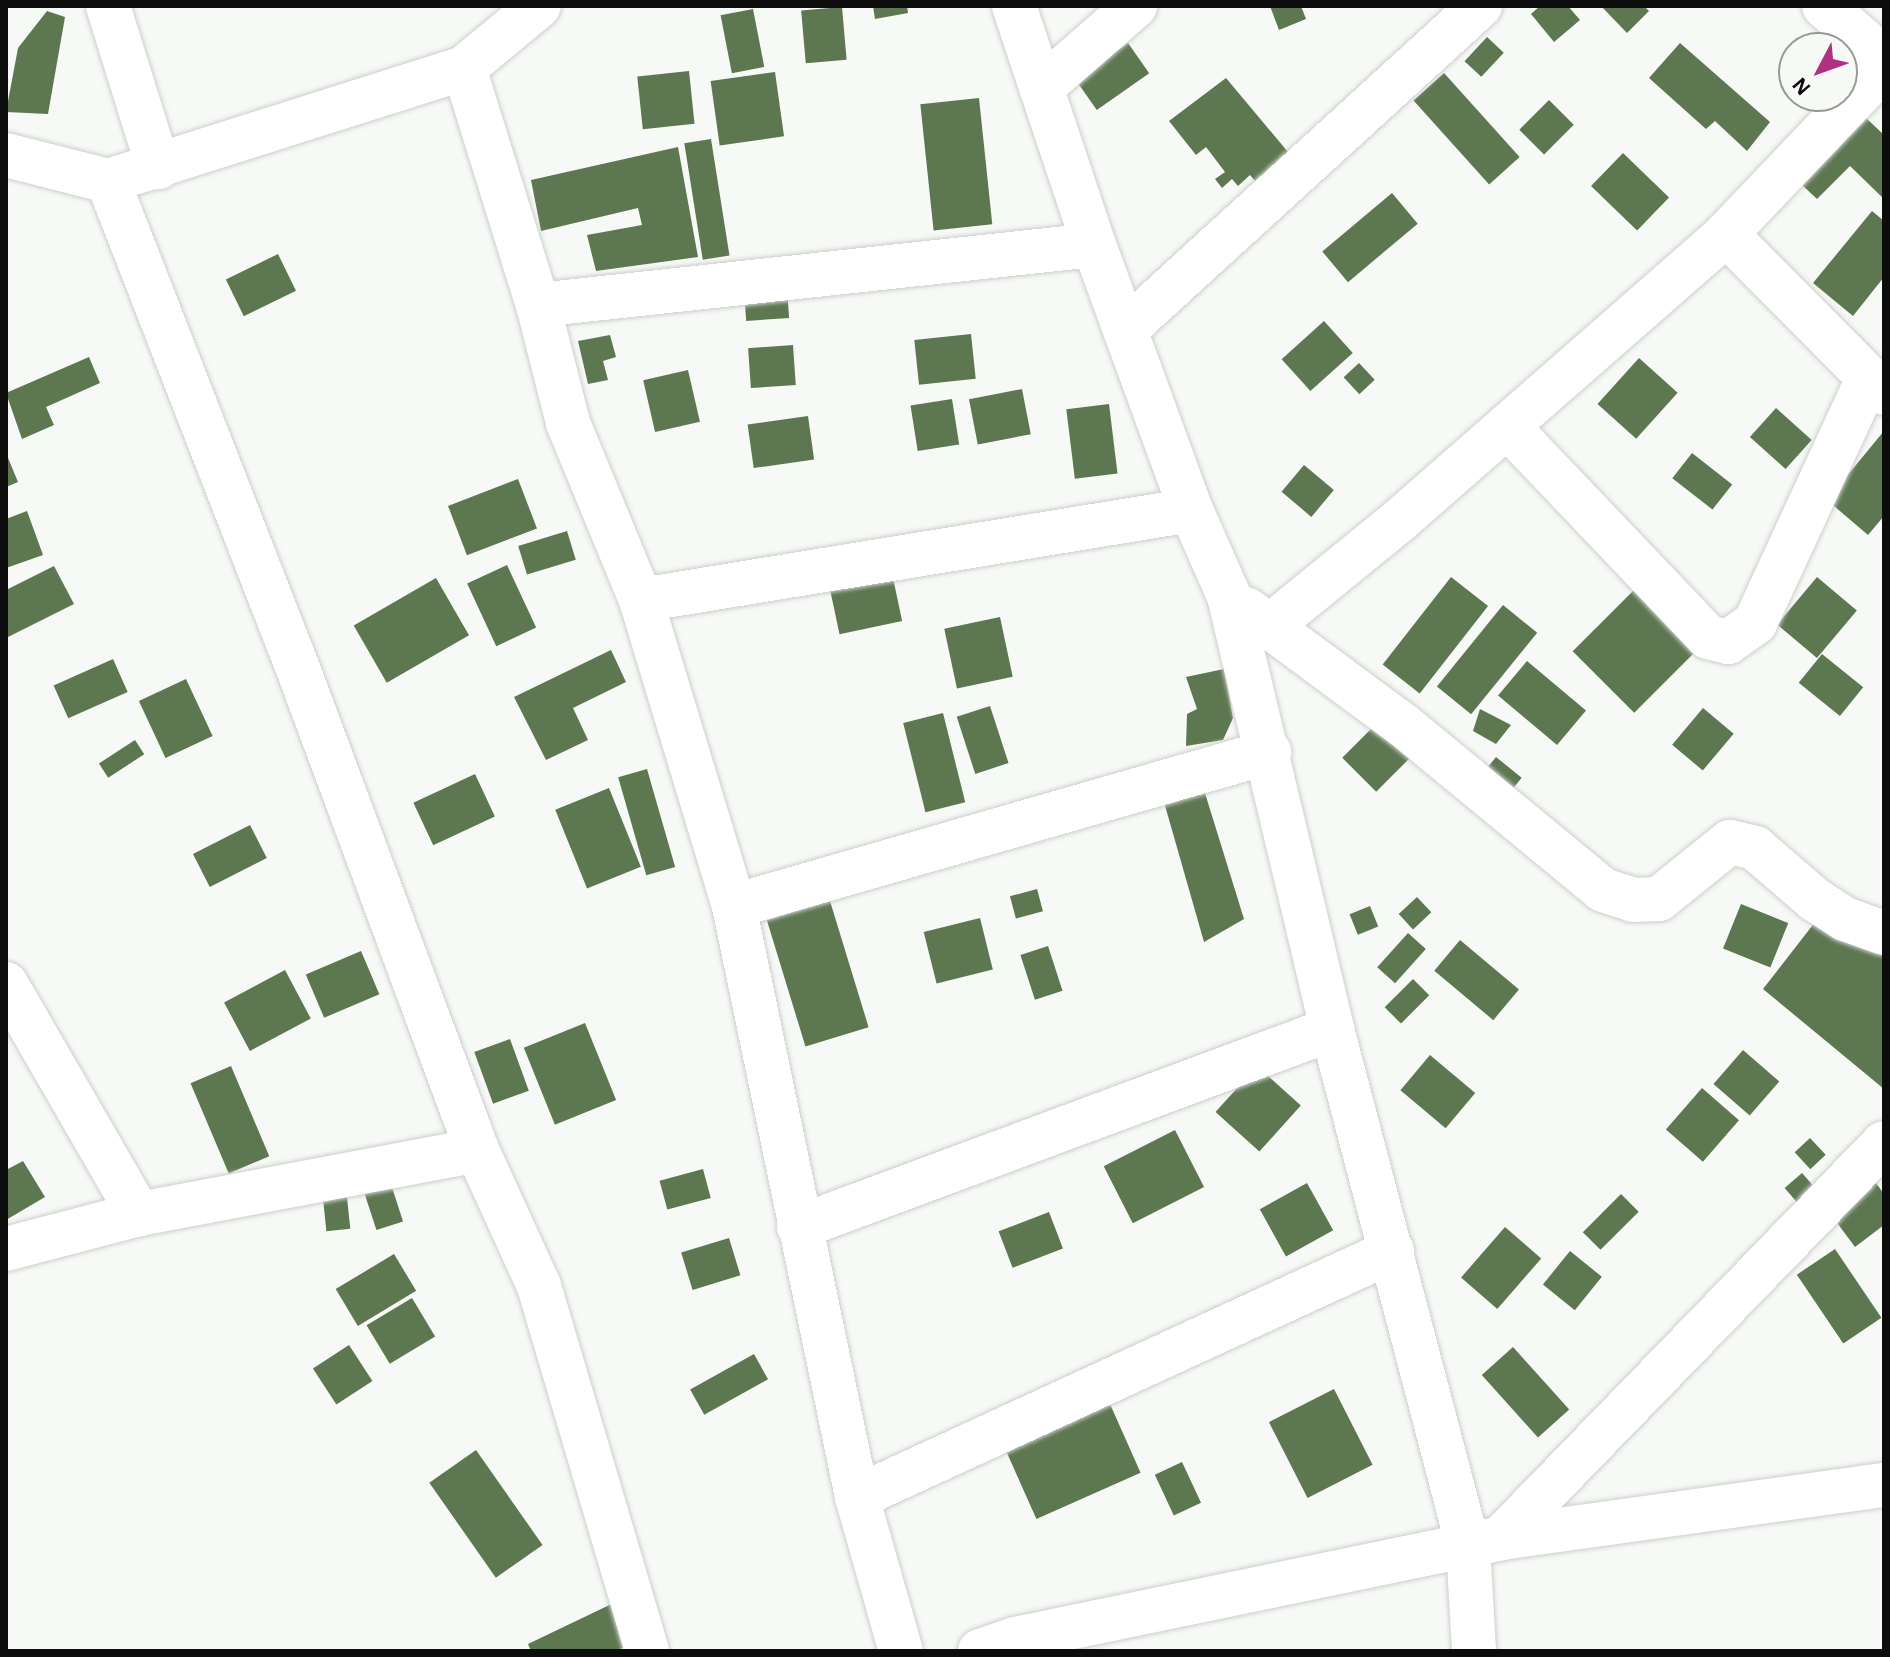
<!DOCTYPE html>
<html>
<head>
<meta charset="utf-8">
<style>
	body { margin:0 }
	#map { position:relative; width:1890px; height:1657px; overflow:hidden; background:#f6f9f5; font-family:"Alegreya Sans",sans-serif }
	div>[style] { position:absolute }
	.building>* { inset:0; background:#5d7751; transform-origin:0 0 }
	.roads { filter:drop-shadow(0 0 2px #cccfcb) drop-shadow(0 0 2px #cccfcb) }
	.minor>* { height:44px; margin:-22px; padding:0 22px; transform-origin:22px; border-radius:22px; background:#fff }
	span { translate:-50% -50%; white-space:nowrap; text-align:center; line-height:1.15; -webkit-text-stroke:7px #f6f9f5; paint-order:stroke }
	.frame { position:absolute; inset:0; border:8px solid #0b0c0b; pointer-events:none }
	.north { position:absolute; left:1778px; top:32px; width:80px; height:80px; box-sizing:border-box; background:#f6f9f5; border:2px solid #989a97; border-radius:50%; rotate:229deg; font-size:22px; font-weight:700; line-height:32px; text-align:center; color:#0b0c0b }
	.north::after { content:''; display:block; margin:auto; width:28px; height:36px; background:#af3282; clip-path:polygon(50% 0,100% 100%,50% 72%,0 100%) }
</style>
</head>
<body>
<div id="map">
	<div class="building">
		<div style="clip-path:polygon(873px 6px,907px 6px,908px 13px,875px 19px)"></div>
		<div style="clip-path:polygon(1270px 6px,1301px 6px,1306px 19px,1279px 30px)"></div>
		<div style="clip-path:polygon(1540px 6px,1568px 6px,1580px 20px,1554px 42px,1531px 14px)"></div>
		<div style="clip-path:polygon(1601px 6px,1644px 6px,1649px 11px,1627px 33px)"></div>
		<div style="left:842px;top:7px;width:53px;height:41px;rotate:85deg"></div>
		<div style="left:753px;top:9px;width:59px;height:33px;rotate:79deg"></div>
		<div style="clip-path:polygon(47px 11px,65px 17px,48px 114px,6px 112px,18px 48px)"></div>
		<div style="left:1487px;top:37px;width:23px;height:33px;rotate:43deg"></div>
		<div style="left:1128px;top:43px;width:37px;height:64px;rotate:55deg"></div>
		<div style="clip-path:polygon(1680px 43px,1770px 122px,1747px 151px,1715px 121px,1706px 129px,1649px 78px)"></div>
		<div style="left:689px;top:71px;width:53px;height:52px;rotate:84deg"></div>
		<div style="left:775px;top:72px;width:65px;height:65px;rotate:82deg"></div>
		<div style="left:1444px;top:73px;width:113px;height:41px;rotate:48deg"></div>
		<div style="clip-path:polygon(1226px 78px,1288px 152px,1255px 181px,1250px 175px,1238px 186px,1232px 179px,1222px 188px,1215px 179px,1225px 172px,1206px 147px,1196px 155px,1169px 121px)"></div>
		<div style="left:979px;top:98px;width:127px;height:59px;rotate:84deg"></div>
		<div style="left:1549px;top:100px;width:35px;height:42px;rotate:45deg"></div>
		<div style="clip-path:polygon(1865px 117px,1884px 135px,1884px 199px,1850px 166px,1817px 199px,1800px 183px)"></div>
		<div style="left:711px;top:139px;width:118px;height:27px;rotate:81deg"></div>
		<div style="clip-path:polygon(678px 147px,698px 257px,596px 271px,587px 235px,642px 225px,638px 208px,541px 231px,531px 180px)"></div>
		<div style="left:1623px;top:153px;width:64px;height:46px;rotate:44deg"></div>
		<div style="left:1392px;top:193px;width:40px;height:91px;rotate:50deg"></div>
		<div style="clip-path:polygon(1872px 211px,1884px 221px,1884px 277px,1853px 316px,1813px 283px)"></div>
		<div style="left:278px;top:254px;width:41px;height:58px;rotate:64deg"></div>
		<div style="left:787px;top:288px;width:30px;height:43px;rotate:86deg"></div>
		<div style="left:1324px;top:321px;width:43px;height:57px;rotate:48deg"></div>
		<div style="left:971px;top:334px;width:45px;height:57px;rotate:84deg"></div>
		<div style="clip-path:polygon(610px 335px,616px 357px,603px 361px,608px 380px,588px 384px,578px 341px)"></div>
		<div style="left:793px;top:345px;width:40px;height:45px;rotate:86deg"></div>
		<div style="clip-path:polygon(89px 357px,100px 383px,46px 407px,54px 425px,22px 439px,6px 393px)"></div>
		<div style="left:1639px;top:358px;width:52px;height:62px;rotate:42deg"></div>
		<div style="left:1359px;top:363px;width:23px;height:21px;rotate:47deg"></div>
		<div style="left:688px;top:370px;width:53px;height:46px;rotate:77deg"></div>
		<div style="left:1022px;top:389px;width:46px;height:54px;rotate:79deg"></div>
		<div style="left:952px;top:399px;width:46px;height:42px;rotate:81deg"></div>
		<div style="left:1109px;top:404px;width:70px;height:43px;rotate:83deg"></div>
		<div style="left:1776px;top:408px;width:48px;height:39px;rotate:42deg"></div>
		<div style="left:808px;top:416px;width:44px;height:61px;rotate:82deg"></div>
		<div style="clip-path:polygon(1884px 431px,1884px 516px,1868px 535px,1827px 500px)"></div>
		<div style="clip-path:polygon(6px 453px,18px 482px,6px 487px)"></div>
		<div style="left:1692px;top:453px;width:51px;height:32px;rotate:38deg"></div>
		<div style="left:1304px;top:465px;width:39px;height:35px;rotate:40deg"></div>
		<div style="left:518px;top:479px;width:53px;height:75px;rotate:69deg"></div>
		<div style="clip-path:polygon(27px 511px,43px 555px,6px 568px,6px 519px)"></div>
		<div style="left:567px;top:531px;width:30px;height:51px;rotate:73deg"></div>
		<div style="left:507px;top:565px;width:69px;height:44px;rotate:65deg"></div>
		<div style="clip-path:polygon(54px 566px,74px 604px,6px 638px,6px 590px)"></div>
		<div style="left:1451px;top:577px;width:47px;height:111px;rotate:38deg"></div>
		<div style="left:1817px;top:577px;width:52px;height:62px;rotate:40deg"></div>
		<div style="left:436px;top:578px;width:66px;height:95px;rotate:60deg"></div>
		<div style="left:893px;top:578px;width:44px;height:64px;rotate:78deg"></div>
		<div style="left:1642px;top:582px;width:87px;height:98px;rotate:45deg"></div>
		<div style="left:1503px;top:605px;width:44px;height:105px;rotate:39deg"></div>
		<div style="left:1000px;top:617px;width:61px;height:57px;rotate:78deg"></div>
		<div style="clip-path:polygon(611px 650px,626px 682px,573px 708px,588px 740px,546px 760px,514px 697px)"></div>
		<div style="left:1822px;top:654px;width:53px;height:37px;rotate:39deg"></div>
		<div style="left:113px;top:659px;width:36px;height:65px;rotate:66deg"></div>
		<div style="left:1527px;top:661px;width:77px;height:45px;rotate:40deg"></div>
		<div style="clip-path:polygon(1224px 669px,1233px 718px,1223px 740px,1186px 746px,1187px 714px,1197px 709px,1186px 677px)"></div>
		<div style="left:186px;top:679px;width:63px;height:52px;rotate:65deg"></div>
		<div style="left:990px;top:706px;width:60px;height:35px;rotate:72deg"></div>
		<div style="left:1703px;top:708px;width:40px;height:48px;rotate:40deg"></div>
		<div style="clip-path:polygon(1480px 709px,1511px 725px,1496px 744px,1473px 731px)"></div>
		<div style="left:943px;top:713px;width:92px;height:41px;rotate:76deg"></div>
		<div style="left:1379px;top:721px;width:48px;height:52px;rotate:45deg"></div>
		<div style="left:135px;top:740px;width:17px;height:43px;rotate:57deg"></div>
		<div style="left:1496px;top:757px;width:33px;height:23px;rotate:39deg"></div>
		<div style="left:647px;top:769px;width:102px;height:30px;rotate:74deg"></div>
		<div style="left:475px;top:774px;width:47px;height:68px;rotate:65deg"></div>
		<div style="left:609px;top:788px;width:85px;height:58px;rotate:68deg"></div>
		<div style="clip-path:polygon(1204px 790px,1244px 919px,1204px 942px,1164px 802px)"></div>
		<div style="left:250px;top:825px;width:37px;height:64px;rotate:63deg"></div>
		<div style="left:1037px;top:889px;width:23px;height:28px;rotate:75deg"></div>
		<div style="left:1417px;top:897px;width:21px;height:25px;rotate:47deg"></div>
		<div style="left:830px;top:901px;width:132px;height:66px;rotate:73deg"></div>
		<div style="left:1741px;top:904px;width:51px;height:48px;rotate:22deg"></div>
		<div style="left:1370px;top:906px;width:22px;height:22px;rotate:68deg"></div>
		<div style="clip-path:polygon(1826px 908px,1884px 957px,1884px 1089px,1763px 989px)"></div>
		<div style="left:980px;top:918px;width:53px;height:58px;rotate:76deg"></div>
		<div style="left:1408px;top:933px;width:24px;height:46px;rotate:42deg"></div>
		<div style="left:1460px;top:940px;width:77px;height:40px;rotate:40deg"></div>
		<div style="left:1048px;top:946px;width:47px;height:29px;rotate:72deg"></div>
		<div style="left:361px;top:951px;width:47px;height:60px;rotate:67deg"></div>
		<div style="left:285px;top:970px;width:55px;height:69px;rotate:62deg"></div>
		<div style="left:1413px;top:979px;width:23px;height:40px;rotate:45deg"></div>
		<div style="left:585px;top:1023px;width:83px;height:66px;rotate:68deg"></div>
		<div style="left:510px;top:1039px;width:55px;height:38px;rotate:70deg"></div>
		<div style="left:1743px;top:1050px;width:48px;height:45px;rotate:41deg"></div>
		<div style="left:1430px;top:1055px;width:59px;height:46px;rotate:40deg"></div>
		<div style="left:231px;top:1066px;width:98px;height:44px;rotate:67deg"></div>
		<div style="left:1257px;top:1066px;width:59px;height:62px;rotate:42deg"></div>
		<div style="left:1702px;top:1088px;width:49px;height:55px;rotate:41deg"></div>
		<div style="left:1175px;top:1130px;width:64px;height:80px;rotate:63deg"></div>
		<div style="left:1810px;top:1138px;width:23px;height:21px;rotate:47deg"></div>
		<div style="clip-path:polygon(23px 1161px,45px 1197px,6px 1220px,6px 1170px)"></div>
		<div style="left:703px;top:1169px;width:30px;height:45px;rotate:75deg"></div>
		<div style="left:387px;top:1172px;width:52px;height:28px;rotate:72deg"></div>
		<div style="left:1802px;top:1173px;width:23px;height:23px;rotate:49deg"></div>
		<div style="left:1307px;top:1183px;width:54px;height:54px;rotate:61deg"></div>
		<div style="clip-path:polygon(1876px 1183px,1884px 1194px,1884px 1225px,1855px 1247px,1832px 1216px)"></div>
		<div style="left:346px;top:1188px;width:41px;height:24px;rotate:84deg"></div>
		<div style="left:1621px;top:1194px;width:25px;height:54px;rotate:45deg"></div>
		<div style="left:1049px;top:1212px;width:39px;height:54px;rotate:69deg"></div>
		<div style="left:1505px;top:1227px;width:48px;height:67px;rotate:41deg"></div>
		<div style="left:729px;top:1238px;width:39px;height:50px;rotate:73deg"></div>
		<div style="left:1835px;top:1249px;width:83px;height:46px;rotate:56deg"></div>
		<div style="left:1570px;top:1251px;width:41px;height:43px;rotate:39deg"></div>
		<div style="left:394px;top:1254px;width:43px;height:68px;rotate:59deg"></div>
		<div style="left:412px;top:1298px;width:45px;height:53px;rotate:59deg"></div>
		<div style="left:349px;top:1345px;width:43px;height:43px;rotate:57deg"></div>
		<div style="left:1513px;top:1347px;width:84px;height:42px;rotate:48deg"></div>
		<div style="left:754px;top:1354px;width:29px;height:73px;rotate:61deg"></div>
		<div style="left:1334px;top:1389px;width:85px;height:73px;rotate:63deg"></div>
		<div style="left:1106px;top:1395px;width:85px;height:114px;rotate:66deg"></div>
		<div style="left:476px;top:1450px;width:116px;height:57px;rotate:55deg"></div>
		<div style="left:1182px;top:1462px;width:45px;height:30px;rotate:65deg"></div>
		<div style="clip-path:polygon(622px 1599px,642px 1639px,616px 1651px,531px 1651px,528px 1644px)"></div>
	</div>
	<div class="roads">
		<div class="minor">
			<div style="left:108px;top:6px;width:169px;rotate:72.7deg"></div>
			<div style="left:1014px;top:6px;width:252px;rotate:71.5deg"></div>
			<div style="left:1094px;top:245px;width:282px;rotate:69.9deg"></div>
			<div style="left:1191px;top:510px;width:94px;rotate:66.2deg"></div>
			<div style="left:1229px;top:596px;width:445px;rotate:76.6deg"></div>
			<div style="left:1332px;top:1029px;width:535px;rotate:75.26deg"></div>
			<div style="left:1468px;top:1546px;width:105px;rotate:86.7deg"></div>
			<div style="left:1824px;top:6px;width:79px;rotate:40.9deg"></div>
			<div style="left:464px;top:68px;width:248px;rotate:72.7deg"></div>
			<div style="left:538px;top:305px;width:122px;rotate:75.7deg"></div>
			<div style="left:568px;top:423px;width:191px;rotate:67.6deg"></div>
			<div style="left:641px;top:600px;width:320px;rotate:73.1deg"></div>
			<div style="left:734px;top:906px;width:604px;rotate:78.24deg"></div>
			<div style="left:857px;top:1497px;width:160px;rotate:74.1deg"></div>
			<div style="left:1041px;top:88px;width:125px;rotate:-41.1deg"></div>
			<div style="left:6px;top:155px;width:105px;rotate:14.3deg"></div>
			<div style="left:108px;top:181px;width:374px;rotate:-17.6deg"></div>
			<div style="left:464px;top:68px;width:97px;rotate:-39.6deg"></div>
			<div style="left:108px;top:181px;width:529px;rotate:68.72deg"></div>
			<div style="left:300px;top:674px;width:508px;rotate:69.6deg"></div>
			<div style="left:477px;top:1150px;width:149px;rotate:65.5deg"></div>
			<div style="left:539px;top:1286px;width:381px;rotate:73.5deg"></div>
			<div style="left:1726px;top:234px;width:224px;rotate:45.2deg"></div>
			<div style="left:538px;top:305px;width:559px;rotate:-6.16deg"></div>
			<div style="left:1125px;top:330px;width:481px;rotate:-42.4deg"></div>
			<div style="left:1507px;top:426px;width:291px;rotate:46.4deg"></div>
			<div style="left:1708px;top:637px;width:21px;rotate:14deg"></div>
			<div style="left:1728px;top:642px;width:33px;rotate:-35deg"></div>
			<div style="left:1755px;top:623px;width:270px;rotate:-65.2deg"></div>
			<div style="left:641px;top:600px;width:557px;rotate:-9.29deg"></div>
			<div style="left:1246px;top:609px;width:195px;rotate:36.5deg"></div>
			<div style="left:1403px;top:725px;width:259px;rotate:39.5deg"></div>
			<div style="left:1603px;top:890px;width:32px;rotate:18deg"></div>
			<div style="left:1633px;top:900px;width:26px;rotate:-2deg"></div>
			<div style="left:1659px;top:899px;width:91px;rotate:-38.8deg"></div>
			<div style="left:1730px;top:842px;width:26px;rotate:13deg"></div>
			<div style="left:1755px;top:848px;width:78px;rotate:40.8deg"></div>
			<div style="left:1814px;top:899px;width:37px;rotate:33deg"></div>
			<div style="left:1845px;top:919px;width:41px;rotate:19.7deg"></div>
			<div style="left:1270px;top:626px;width:169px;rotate:-39.2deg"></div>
			<div style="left:1401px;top:519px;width:432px;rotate:-41.2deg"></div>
			<div style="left:1726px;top:234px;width:229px;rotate:-46.4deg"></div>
			<div style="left:734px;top:906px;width:557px;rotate:-16.06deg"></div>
			<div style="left:6px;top:984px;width:266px;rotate:60deg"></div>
			<div style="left:799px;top:1227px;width:569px;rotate:-20.38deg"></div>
			<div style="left:6px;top:1249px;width:138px;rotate:-14.7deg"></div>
			<div style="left:139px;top:1214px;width:344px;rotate:-10.7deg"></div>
			<div style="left:857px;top:1497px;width:589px;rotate:-24.69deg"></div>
			<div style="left:1501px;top:1538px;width:550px;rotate:-45.88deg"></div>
			<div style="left:980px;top:1651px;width:37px;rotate:-19deg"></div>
			<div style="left:1015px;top:1639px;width:496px;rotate:-11.7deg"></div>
			<div style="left:1501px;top:1538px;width:387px;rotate:-7.9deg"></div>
		</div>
	</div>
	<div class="frame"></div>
	<div class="north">N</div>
</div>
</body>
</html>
